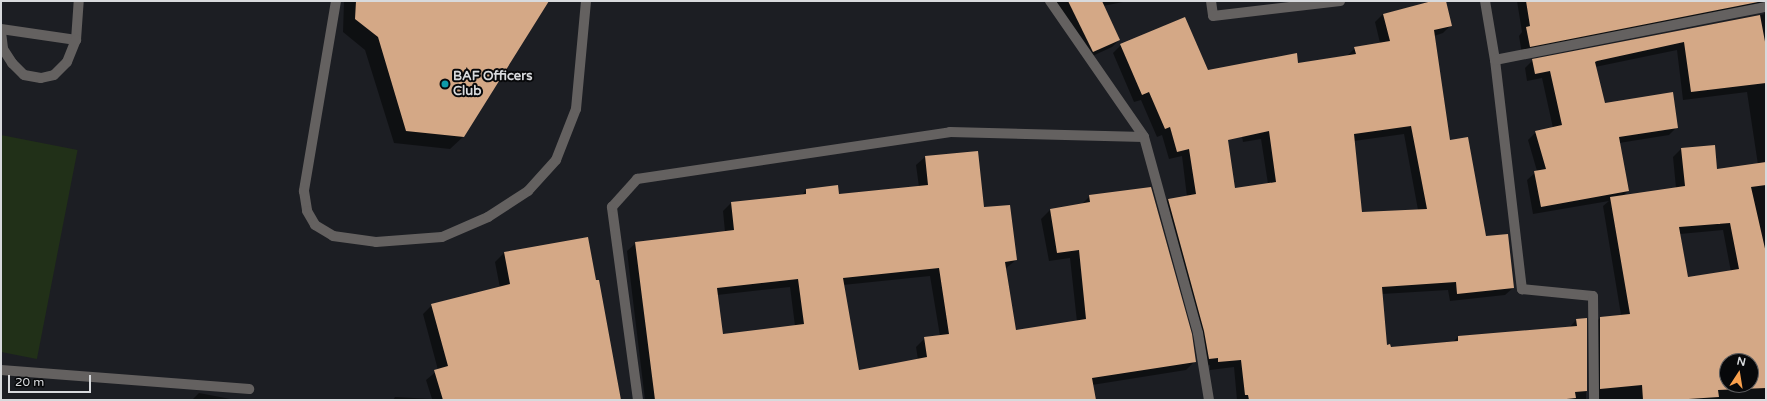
<!DOCTYPE html>
<html>
<head>
<meta charset="utf-8">
<style>
	body { margin:0 }
	#map { position:relative; width:1767px; height:401px; overflow:hidden; background:#1c1e23; font-family:"Varela Round",sans-serif }
	div>[style] { position:absolute }
	.green>* { inset:0; background:#213018; transform-origin:0 0 }
	.shadow>* { inset:0; background:#0007 }
	.building>* { inset:0; background:#d4a886 }
	.service>* { height:10px; margin:-5px; padding:0 5px; transform-origin:5px; border-radius:5px; background:#646160 }
	.minor>* { height:10px; margin:-5px; padding:0 5px; transform-origin:5px; border-radius:5px; background:#646160 }
	.dots>* { width:11px; height:11px; translate:-50% -50%; box-sizing:border-box; border:2px solid #07080a; border-radius:50% }
	span { translate:-50% -50%; white-space:nowrap; text-align:center; line-height:1.15; -webkit-text-stroke:4px #07080a; paint-order:stroke }
	.poi-label { font-size:13px; color:#d8dadd; font-weight:700 }
	.left { translate:0 -50%; text-align:left }
	.frame { position:absolute; inset:0; border:2px solid #d8dadd; pointer-events:none }
	.north { position:absolute; left:1719px; top:353px; width:40px; height:40px; box-sizing:border-box; background:#07080a; border:1px solid #5b5c5e; border-radius:50%; rotate:12deg; font-size:11px; font-weight:700; line-height:16px; text-align:center; color:#d8dadd }
	.north::after { content:''; display:block; margin:auto; width:14px; height:18px; background:#f9a04d; clip-path:polygon(50% 0,100% 100%,50% 72%,0 100%) }
	.scale { position:absolute; left:8px; top:375px; width:83px; height:18px; box-sizing:border-box; border:2px solid #d8dadd; border-top:0; padding-left:5px; font-size:12px; line-height:14px; white-space:nowrap; color:#d8dadd; -webkit-text-stroke:3px #07080a; paint-order:stroke }
</style>
</head>
<body>
<div id="map">
	<div class="green">
		<div style="left:1px;top:135px;width:78px;height:213px;rotate:11deg"></div>
	</div>
	<div class="shadow">
		<div style="clip-path:polygon(344px 1px,546px 1px,464px 136px,450px 149px,394px 143px,365px 50px,343px 32px)"></div>
		<div style="clip-path:polygon(1049px 1px,1128px 1px,1103px 6px,1119px 40px,1112px 47px,1086px 59px)"></div>
		<div style="clip-path:polygon(evenodd,1436px 1px,1445px 1px,1451px 25px,1443px 33px,1434px 36px,1449px 141px,1485px 237px,1513px 288px,1505px 295px,1450px 301px,1448px 290px,1382px 294px,1386px 346px,1390px 348px,1453px 342px,1458px 337px,1569px 328px,1576px 320px,1586px 319px,1586px 400px,1237px 400px,1234px 367px,1210px 370px,1210px 365px,1201px 367px,1197px 340px,1160px 207px,1168px 199px,1187px 197px,1182px 156px,1169px 159px,1162px 135px,1157px 137px,1141px 100px,1134px 102px,1113px 53px,1121px 45px,1234px 189px,1268px 184px,1261px 139px,1243px 142px,1231px 73px,1347px 56px,1355px 48px,1380px 43px,1375px 22px,1383px 14px,1436px 1px,1404px 134px,1418px 210px,1362px 213px,1354px 141px,1404px 134px)"></div>
		<div style="clip-path:polygon(evenodd,1517px 1px,1766px 1px,1766px 400px,1593px 400px,1592px 326px,1600px 318px,1621px 315px,1603px 206px,1609px 201px,1533px 214px,1527px 180px,1537px 171px,1528px 140px,1536px 132px,1553px 128px,1542px 78px,1527px 81px,1525px 68px,1533px 60px,1765px 14px,1756px 8px,1522px 54px,1519px 36px,1522px 32px,1517px 1px,1677px 50px,1683px 100px,1747px 92px,1758px 165px,1716px 170px,1681px 149px,1673px 157px,1676px 188px,1622px 197px,1628px 191px,1619px 143px,1669px 135px,1677px 127px,1604px 104px,1595px 67px,1677px 50px,1517px 1px,1723px 230px,1731px 272px,1687px 278px,1680px 234px,1723px 230px,1517px 1px,1727px 361px,1751px 361px,1751px 385px,1727px 385px,1727px 361px)"></div>
		<div style="clip-path:polygon(evenodd,925px 157px,983px 209px,1016px 260px,1005px 269px,1015px 331px,1077px 322px,1070px 258px,1049px 261px,1041px 219px,1050px 210px,1081px 205px,1090px 196px,1195px 361px,1186px 370px,1092px 385px,1095px 400px,645px 400px,627px 251px,636px 243px,725px 232px,723px 211px,731px 203px,801px 196px,806px 190px,839px 195px,919px 187px,916px 165px,925px 157px,930px 276px,940px 336px,925px 338px,916px 347px,918px 360px,858px 371px,843px 285px,930px 276px,925px 157px,790px 287px,795px 326px,722px 335px,717px 295px,790px 287px)"></div>
		<div style="clip-path:polygon(587px 238px,619px 400px,393px 400px,395px 397px,432px 399px,426px 380px,438px 370px,423px 314px,432px 305px,500px 288px,495px 262px,504px 253px)"></div>
		<div style="clip-path:polygon(199px 393px,236px 400px,192px 400px)"></div>
	</div>
	<div class="building">
		<div style="clip-path:polygon(356px 1px,549px 1px,464px 137px,406px 131px,378px 37px,355px 19px)"></div>
		<div style="clip-path:polygon(1068px 1px,1102px 1px,1120px 40px,1093px 52px)"></div>
		<div style="clip-path:polygon(evenodd,1432px 1px,1446px 1px,1452px 26px,1434px 30px,1450px 140px,1468px 137px,1486px 236px,1508px 234px,1514px 288px,1457px 294px,1456px 282px,1382px 287px,1387px 345px,1390px 344px,1391px 347px,1458px 341px,1458px 336px,1577px 326px,1576px 319px,1587px 318px,1587px 391px,1575px 392px,1576px 398px,1557px 400px,1249px 400px,1248px 395px,1245px 395px,1241px 360px,1218px 362px,1218px 358px,1209px 359px,1204px 331px,1168px 199px,1196px 194px,1189px 149px,1177px 152px,1170px 127px,1165px 129px,1149px 92px,1142px 95px,1120px 44px,1185px 17px,1208px 70px,1297px 53px,1298px 63px,1356px 54px,1354px 47px,1390px 41px,1383px 14px,1432px 1px,1411px 126px,1427px 209px,1362px 212px,1354px 134px,1411px 126px,1432px 1px,1269px 131px,1276px 182px,1235px 188px,1228px 140px,1269px 131px)"></div>
		<div style="clip-path:polygon(1526px 1px,1758px 1px,1758px 2px,1530px 47px,1526px 27px,1530px 26px)"></div>
		<div style="clip-path:polygon(1760px 15px,1766px 47px,1766px 83px,1691px 92px,1684px 42px,1597px 61px,1595px 62px,1605px 103px,1673px 92px,1678px 128px,1619px 137px,1629px 191px,1541px 207px,1534px 171px,1546px 169px,1535px 131px,1562px 125px,1550px 71px,1535px 74px,1532px 59px)"></div>
		<div style="clip-path:polygon(evenodd,1715px 145px,1717px 169px,1766px 162px,1766px 185px,1751px 187px,1766px 253px,1766px 388px,1718px 390px,1719px 397px,1673px 400px,1643px 400px,1642px 385px,1600px 389px,1600px 317px,1630px 314px,1610px 197px,1685px 186px,1681px 148px,1715px 145px,1730px 223px,1739px 269px,1688px 277px,1679px 227px,1730px 223px,1715px 145px,1727px 361px,1751px 361px,1751px 385px,1727px 385px,1727px 361px)"></div>
		<div style="clip-path:polygon(evenodd,978px 151px,984px 207px,1010px 205px,1017px 260px,1005px 262px,1016px 330px,1086px 319px,1079px 250px,1057px 253px,1050px 209px,1090px 202px,1089px 195px,1151px 187px,1192px 334px,1196px 362px,1092px 378px,1096px 400px,655px 400px,635px 242px,734px 230px,731px 202px,806px 194px,806px 189px,838px 185px,839px 194px,928px 185px,925px 156px,978px 151px,939px 268px,949px 334px,924px 337px,927px 357px,859px 370px,843px 278px,939px 268px,978px 151px,798px 279px,804px 324px,723px 334px,717px 288px,798px 279px)"></div>
		<div style="clip-path:polygon(588px 237px,596px 280px,599px 280px,621px 400px,443px 400px,434px 370px,448px 366px,431px 304px,510px 284px,504px 252px)"></div>
	</div>
	<div class="service">
		<div style="left:336px;top:1px;width:193px;rotate:99.6deg"></div>
		<div style="left:304px;top:191px;width:20px;rotate:81deg"></div>
		<div style="left:307px;top:211px;width:16px;rotate:60deg"></div>
		<div style="left:315px;top:225px;width:21px;rotate:31deg"></div>
		<div style="left:333px;top:236px;width:43px;rotate:7.9deg"></div>
		<div style="left:376px;top:242px;width:66px;rotate:-4.3deg"></div>
		<div style="left:442px;top:237px;width:50px;rotate:-23.5deg"></div>
		<div style="left:488px;top:217px;width:48px;rotate:-33deg"></div>
		<div style="left:528px;top:191px;width:42px;rotate:-47.9deg"></div>
		<div style="left:556px;top:160px;width:55px;rotate:-68.6deg"></div>
		<div style="left:576px;top:109px;width:108px;rotate:-84.7deg"></div>
		<div style="left:1495px;top:60px;width:231px;rotate:83.3deg"></div>
		<div style="left:1522px;top:289px;width:71px;rotate:5.6deg"></div>
		<div style="left:1593px;top:296px;width:104px;rotate:89.4deg"></div>
	</div>
	<div class="minor">
		<div style="left:1050px;top:1px;width:165px;rotate:55.3deg"></div>
		<div style="left:1211px;top:1px;width:15px;rotate:82deg"></div>
		<div style="left:1213px;top:16px;width:128px;rotate:-6.7deg"></div>
		<div style="left:1485px;top:1px;width:60px;rotate:80.4deg"></div>
		<div style="left:1495px;top:60px;width:276px;rotate:-11.1deg"></div>
		<div style="left:1px;top:29px;width:76px;rotate:8.3deg"></div>
		<div style="left:76px;top:40px;width:39px;rotate:-86deg"></div>
		<div style="left:1px;top:32px;width:17px;rotate:83deg"></div>
		<div style="left:3px;top:49px;width:17px;rotate:57deg"></div>
		<div style="left:12px;top:63px;width:17px;rotate:45deg"></div>
		<div style="left:24px;top:75px;width:17px;rotate:10deg"></div>
		<div style="left:41px;top:78px;width:13px;rotate:-13deg"></div>
		<div style="left:54px;top:75px;width:18px;rotate:-45deg"></div>
		<div style="left:67px;top:62px;width:24px;rotate:-68deg"></div>
		<div style="left:1px;top:370px;width:249px;rotate:4.4deg"></div>
		<div style="left:638px;top:400px;width:195px;rotate:-97.7deg"></div>
		<div style="left:612px;top:207px;width:38px;rotate:-48deg"></div>
		<div style="left:637px;top:179px;width:317px;rotate:-8.5deg"></div>
		<div style="left:950px;top:132px;width:194px;rotate:1.5deg"></div>
		<div style="left:1144px;top:137px;width:203px;rotate:74.6deg"></div>
		<div style="left:1198px;top:333px;width:68px;rotate:80.7deg"></div>
	</div>
	<div class="dots">
		<div style="left:445px;top:84px;background:#0f9aa8"></div>
	</div>
	<div class="poi-label">
		<span class="left" style="left:453px;top:84px">BAF Officers<br>Club</span>
	</div>
	<div class="frame"></div>
	<div class="north">N</div>
	<div class="scale">20 m</div>
</div>
</body>
</html>
